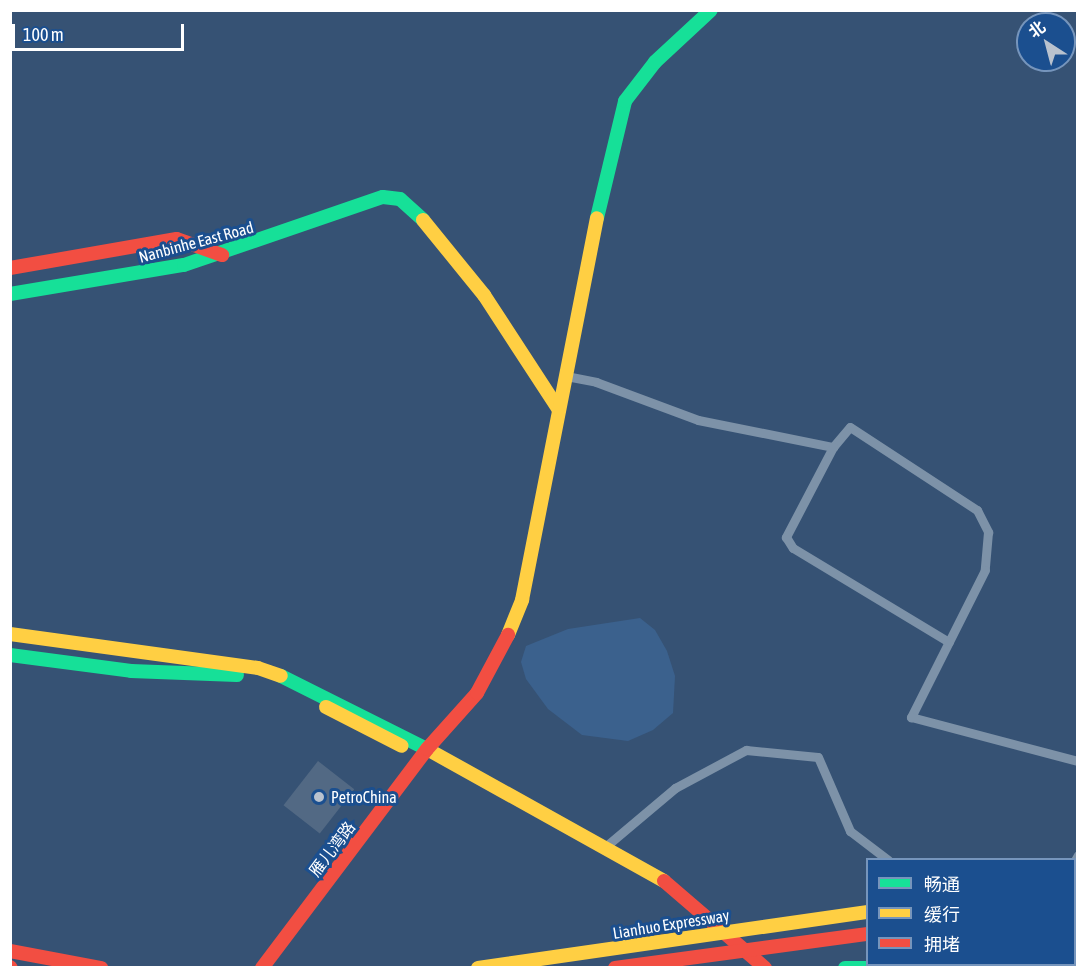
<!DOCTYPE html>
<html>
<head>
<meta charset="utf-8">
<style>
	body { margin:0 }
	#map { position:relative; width:1088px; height:978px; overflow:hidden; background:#365274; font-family:"Asap Condensed","Noto Sans SC",sans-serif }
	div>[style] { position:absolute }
	.water>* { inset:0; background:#3b618d }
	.building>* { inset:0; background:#526984; transform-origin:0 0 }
	.street>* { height:9px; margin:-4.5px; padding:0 4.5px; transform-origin:4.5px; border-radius:4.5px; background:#7d92a8 }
	.fast>* { height:14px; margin:-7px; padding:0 7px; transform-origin:7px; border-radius:7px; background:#16e098 }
	.slow>* { height:14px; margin:-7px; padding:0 7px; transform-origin:7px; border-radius:7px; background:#ffcf43 }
	.jam>* { height:14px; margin:-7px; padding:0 7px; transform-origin:7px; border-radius:7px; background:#f24e42 }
	.slow-bridge>* { height:14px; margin:-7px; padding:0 7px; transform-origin:7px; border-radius:7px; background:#ffcf43 }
	.jam-bridge>* { height:14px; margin:-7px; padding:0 7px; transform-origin:7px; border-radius:7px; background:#f24e42 }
	.dots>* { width:16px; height:16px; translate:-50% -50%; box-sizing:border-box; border:3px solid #1b4f8f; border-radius:50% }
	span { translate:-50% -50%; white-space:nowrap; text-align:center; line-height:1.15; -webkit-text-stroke:6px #1b4f8f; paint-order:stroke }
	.street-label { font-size:16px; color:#fff }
	.poi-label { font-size:16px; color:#fff }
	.left { translate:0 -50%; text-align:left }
	.frame { position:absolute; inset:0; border:12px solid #fff; pointer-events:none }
	.legend { position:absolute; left:866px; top:858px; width:210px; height:108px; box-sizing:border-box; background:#1b4f8f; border:2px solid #7695bc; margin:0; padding:8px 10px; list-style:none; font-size:18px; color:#fff }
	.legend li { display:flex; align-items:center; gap:12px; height:30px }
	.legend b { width:30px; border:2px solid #7695bc }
	.north { position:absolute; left:1016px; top:12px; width:60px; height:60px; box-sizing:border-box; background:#1b4f8f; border:2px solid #7695bc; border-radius:50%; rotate:324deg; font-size:16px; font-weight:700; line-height:24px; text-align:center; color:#fff }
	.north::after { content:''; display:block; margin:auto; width:21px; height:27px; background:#b9c2ce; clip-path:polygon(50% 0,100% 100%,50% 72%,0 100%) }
	.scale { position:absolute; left:12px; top:24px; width:172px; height:27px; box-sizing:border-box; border:3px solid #fff; border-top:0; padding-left:8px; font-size:18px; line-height:21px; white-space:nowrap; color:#fff; -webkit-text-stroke:4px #1b4f8f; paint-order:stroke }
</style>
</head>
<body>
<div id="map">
	<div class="water">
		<div style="clip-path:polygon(640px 618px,655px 630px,667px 651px,675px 676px,673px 713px,653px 730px,628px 741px,582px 735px,548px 709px,526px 679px,521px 662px,526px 646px,568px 629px)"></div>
	</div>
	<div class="building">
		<div style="left:318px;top:761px;width:46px;height:56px;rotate:38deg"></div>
	</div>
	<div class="street">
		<div style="left:566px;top:376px;width:31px;rotate:11deg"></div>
		<div style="left:596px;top:382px;width:109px;rotate:20.4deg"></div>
		<div style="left:698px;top:420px;width:138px;rotate:11.3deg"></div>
		<div style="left:833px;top:447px;width:26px;rotate:-50deg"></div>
		<div style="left:850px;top:427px;width:152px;rotate:33.2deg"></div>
		<div style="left:977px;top:510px;width:25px;rotate:63deg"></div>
		<div style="left:988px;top:532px;width:38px;rotate:95deg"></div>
		<div style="left:985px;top:570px;width:165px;rotate:116.7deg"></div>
		<div style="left:911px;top:717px;width:173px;rotate:14.8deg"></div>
		<div style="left:833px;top:447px;width:102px;rotate:117.6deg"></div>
		<div style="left:786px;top:537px;width:13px;rotate:58deg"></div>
		<div style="left:793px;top:548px;width:182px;rotate:31.1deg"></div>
		<div style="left:605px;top:847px;width:92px;rotate:-40.1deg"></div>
		<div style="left:675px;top:788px;width:81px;rotate:-28.2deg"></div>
		<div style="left:746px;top:750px;width:72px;rotate:5.6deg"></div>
		<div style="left:818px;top:757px;width:81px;rotate:66.6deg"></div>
		<div style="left:850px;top:831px;width:48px;rotate:37.3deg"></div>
		<div style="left:1074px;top:862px;width:8px;rotate:-60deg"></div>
	</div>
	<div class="fast">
		<div style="left:597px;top:218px;width:120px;rotate:-76.5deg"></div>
		<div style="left:625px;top:101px;width:49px;rotate:-52.4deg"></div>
		<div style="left:655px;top:62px;width:76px;rotate:-42.9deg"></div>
		<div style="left:10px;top:294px;width:176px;rotate:-9.5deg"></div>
		<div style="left:184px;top:265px;width:210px;rotate:-18.9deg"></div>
		<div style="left:383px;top:197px;width:17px;rotate:7deg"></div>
		<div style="left:400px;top:199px;width:31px;rotate:42deg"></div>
		<div style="left:10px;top:655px;width:122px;rotate:7.5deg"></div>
		<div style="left:131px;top:671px;width:106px;rotate:2.2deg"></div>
		<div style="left:281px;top:676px;width:163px;rotate:26.6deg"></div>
		<div style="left:845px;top:968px;width:48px"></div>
	</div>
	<div class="slow">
		<div style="left:423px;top:220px;width:97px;rotate:50.9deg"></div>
		<div style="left:484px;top:295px;width:137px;rotate:56.9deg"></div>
		<div style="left:10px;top:634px;width:250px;rotate:7.8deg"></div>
		<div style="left:258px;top:668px;width:24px;rotate:19deg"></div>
		<div style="left:508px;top:635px;width:38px;rotate:-68deg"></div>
		<div style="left:522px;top:600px;width:389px;rotate:-78.9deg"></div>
		<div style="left:326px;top:707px;width:85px;rotate:27.2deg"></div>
		<div style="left:427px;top:749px;width:271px;rotate:29.1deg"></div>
		<div style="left:1074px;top:960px;width:4px;rotate:14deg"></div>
	</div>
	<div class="jam">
		<div style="left:10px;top:268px;width:169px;rotate:-9.9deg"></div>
		<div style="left:177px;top:239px;width:48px;rotate:19.6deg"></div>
		<div style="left:664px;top:881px;width:133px;rotate:40.7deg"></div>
		<div style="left:1074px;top:940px;width:4px;rotate:14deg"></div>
		<div style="left:10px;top:951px;width:93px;rotate:10.6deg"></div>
		<div style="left:10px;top:967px;width:1px;rotate:45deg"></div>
		<div style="left:262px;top:968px;width:274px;rotate:-53deg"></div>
		<div style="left:427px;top:749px;width:75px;rotate:-48.2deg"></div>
		<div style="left:477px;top:693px;width:66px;rotate:-61.9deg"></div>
	</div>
	<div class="slow-bridge">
		<div style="left:478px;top:968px;width:394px;rotate:-8.2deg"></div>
	</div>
	<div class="jam-bridge">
		<div style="left:615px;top:968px;width:255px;rotate:-7.7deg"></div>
	</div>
	<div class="dots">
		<div style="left:319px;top:797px;background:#b9c2ce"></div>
	</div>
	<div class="street-label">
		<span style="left:196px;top:242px;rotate:-15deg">Nanbinhe East Road</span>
		<span style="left:332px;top:849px;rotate:-53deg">雁儿湾路</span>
		<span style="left:671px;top:924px;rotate:-9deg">Lianhuo Expressway</span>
	</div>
	<div class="poi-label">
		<span class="left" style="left:331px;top:797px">PetroChina</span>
	</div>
	<div class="frame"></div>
	<ul class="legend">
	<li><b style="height:8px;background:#16e098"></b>畅通</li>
	<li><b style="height:8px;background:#ffcf43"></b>缓行</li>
	<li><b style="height:8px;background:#f24e42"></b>拥堵</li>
	</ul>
	<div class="north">北</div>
	<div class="scale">100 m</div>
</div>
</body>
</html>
